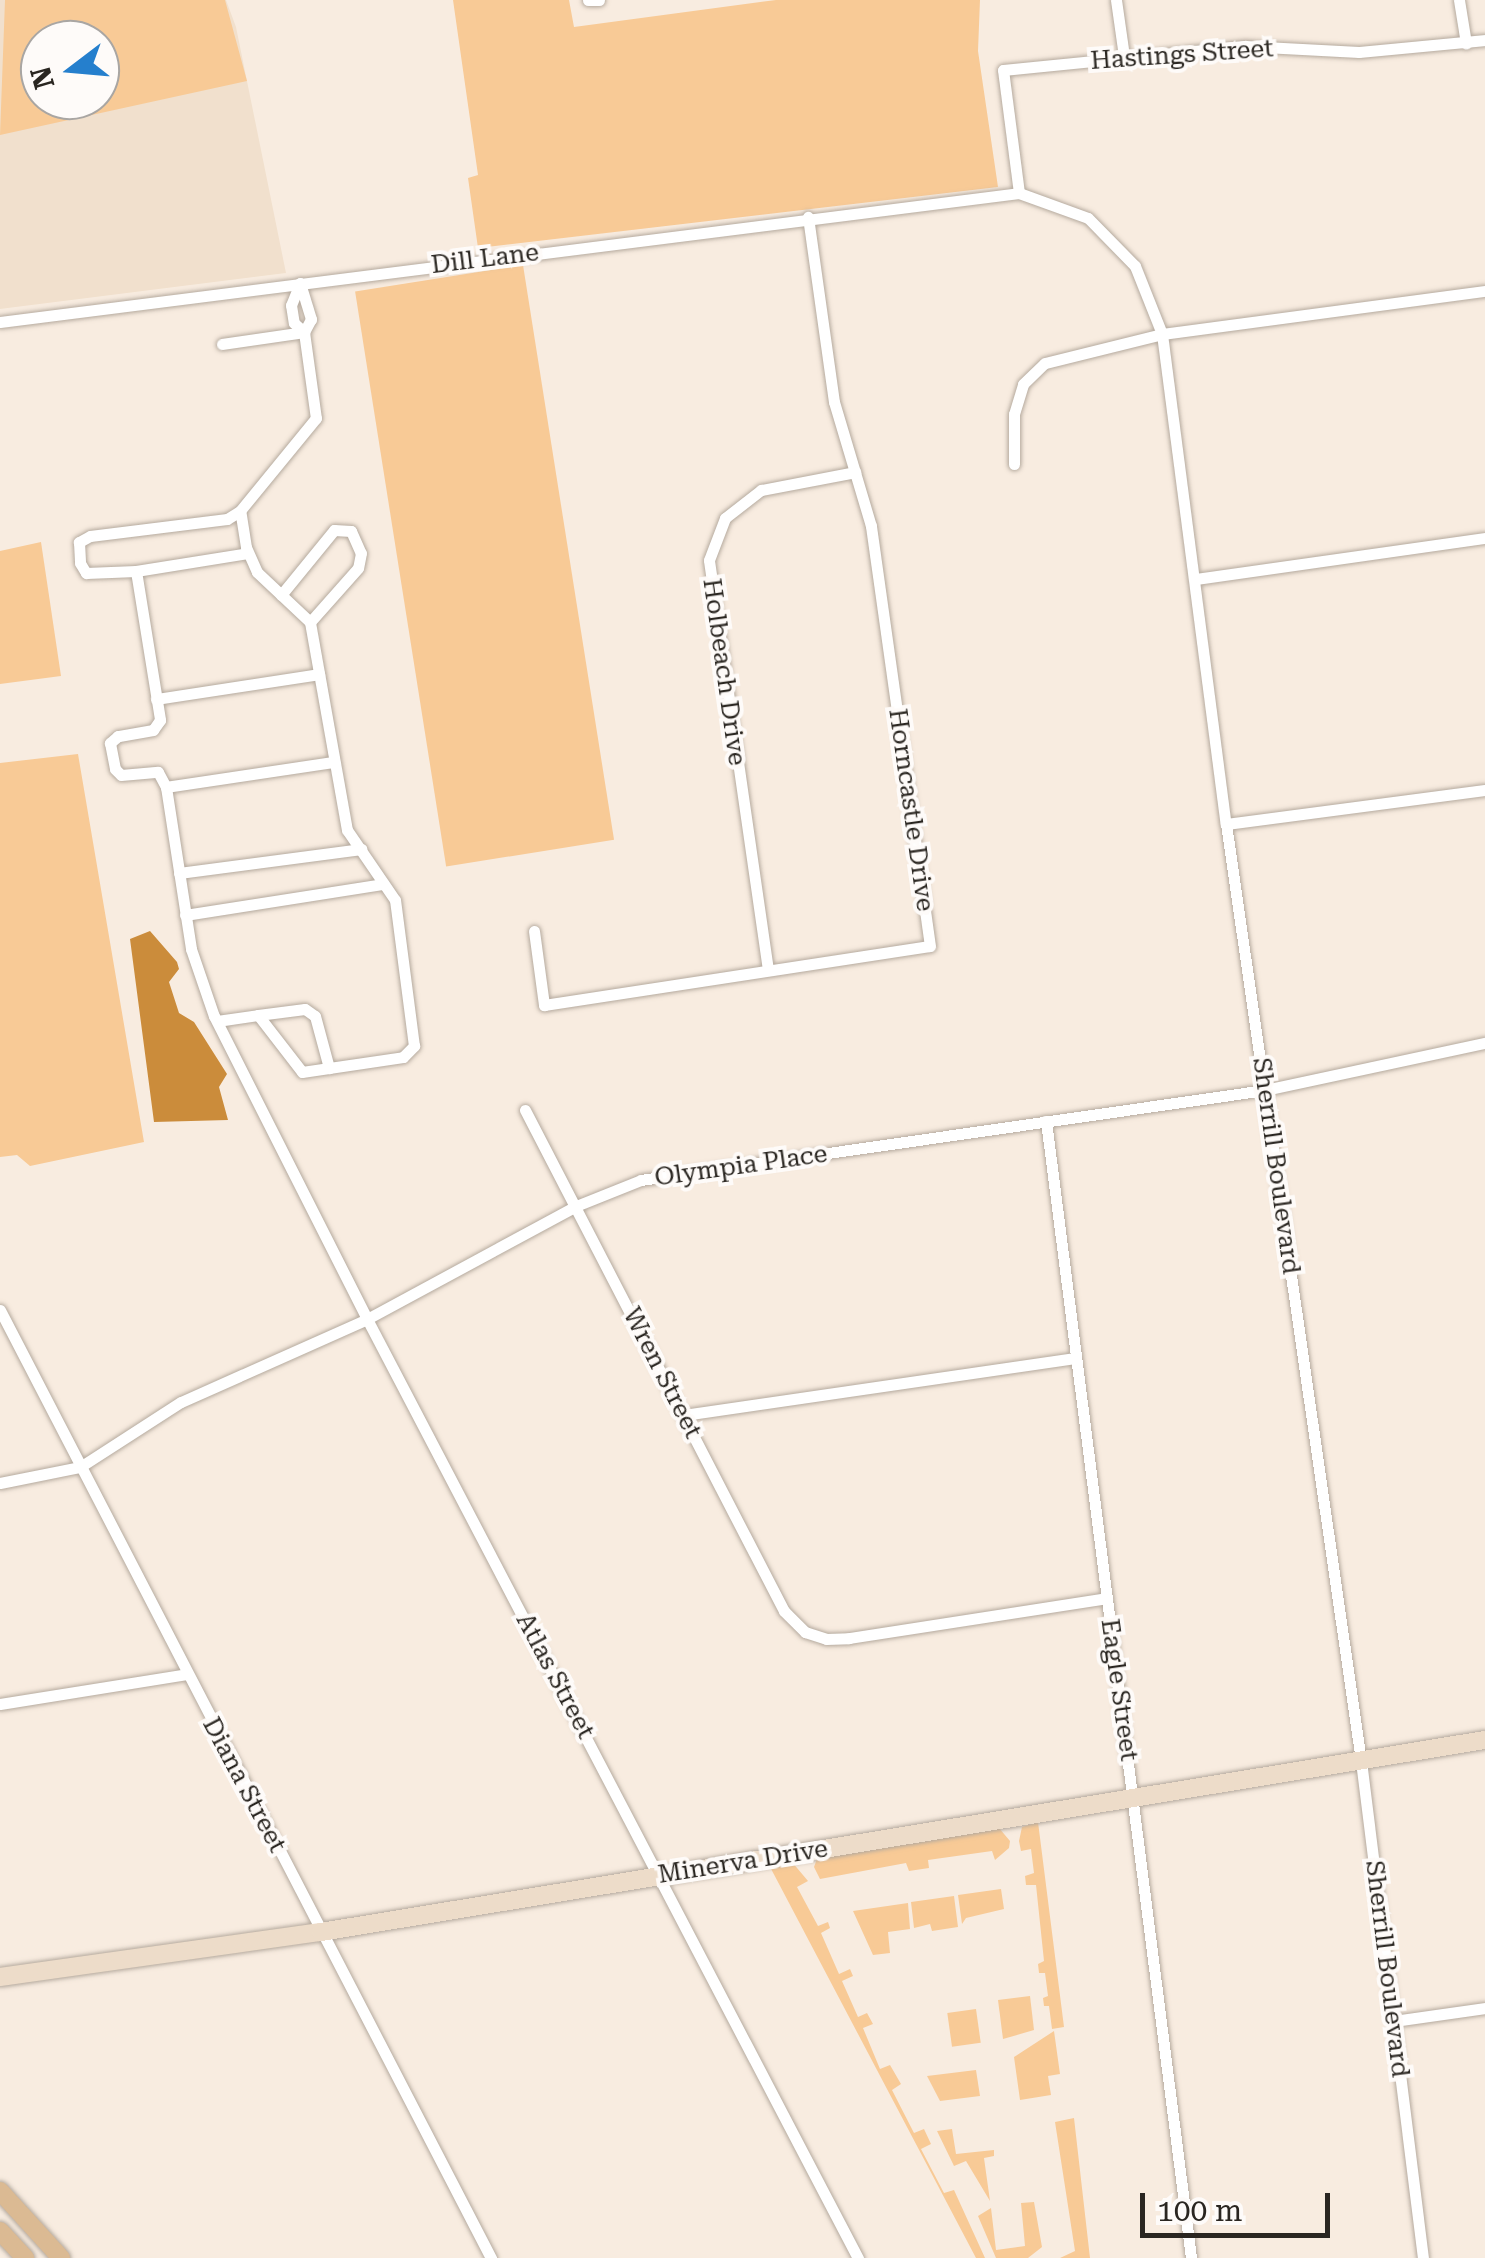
<!DOCTYPE html>
<html>
<head>
<meta charset="utf-8">
<style>
	body { margin:0 }
	#map { position:relative; width:1485px; height:2258px; overflow:hidden; background:#f8ece0; font-family:"Roboto Serif",serif }
	div>[style] { position:absolute }
	.built>* { inset:0; background:#f1e0cd }
	.green>* { inset:0; background:#f8ca96; transform-origin:0 0 }
	.water>* { inset:0; background:#cb8c3b }
	.roads { filter:drop-shadow(0 0 2px #b5aa9e) drop-shadow(0 0 2px #b5aa9e) }
	.street>* { height:11px; margin:-5.5px; padding:0 5.5px; transform-origin:5.5px; border-radius:5.5px; background:#fff }
	.secondary>* { height:18px; margin:-9px; padding:0 9px; transform-origin:9px; border-radius:9px; background:#eddcc9 }
	.primary>* { height:18px; margin:-9px; padding:0 9px; transform-origin:9px; border-radius:9px; background:#dbba93 }
	span { translate:-50% -50%; white-space:nowrap; text-align:center; line-height:1.15; -webkit-text-stroke:8px #fefbf9; paint-order:stroke }
	.street-label { font-size:25px; color:#2a2621 }
	.north { position:absolute; left:20px; top:20px; width:100px; height:100px; box-sizing:border-box; background:#fefbf9; border:2px solid #a9a6a3; border-radius:50%; rotate:254deg; font-size:28px; font-weight:700; line-height:40px; text-align:center; color:#2a2621 }
	.north::after { content:''; display:block; margin:auto; width:35px; height:45px; background:#257fcd; clip-path:polygon(50% 0,100% 100%,50% 72%,0 100%) }
	.scale { position:absolute; left:1140px; top:2193px; width:190px; height:45px; box-sizing:border-box; border:5px solid #2a2621; border-top:0; padding-left:12px; font-size:30px; line-height:35px; white-space:nowrap; color:#2a2621; -webkit-text-stroke:8px #fefbf9; paint-order:stroke }
</style>
</head>
<body>
<div id="map">
	<div class="built">
		<div style="clip-path:polygon(evenodd,0 0,226px 0,236px 27px,286px 273px,0 309px,0 0,40px 40px,100px 40px,100px 100px,40px 100px,40px 40px)"></div>
	</div>
	<div class="green">
		<div style="clip-path:polygon(evenodd,5px 0,225px 0,247px 81px,0 135px,5px 0,100px 40px,100px 100px,40px 100px,40px 40px,100px 40px)"></div>
		<div style="clip-path:polygon(453px 0,569px 0,574px 27px,776px 0,980px 0,978px 51px,998px 187px,478px 248px,468px 178px,478px 175px)"></div>
		<div style="left:523px;top:265px;width:582px;height:170px;rotate:81deg"></div>
		<div style="clip-path:polygon(41px 542px,61px 676px,0 684px,0 551px)"></div>
		<div style="clip-path:polygon(78px 754px,144px 1142px,30px 1166px,17px 1155px,0 1157px,0 763px)"></div>
		<div style="clip-path:polygon(1038px 1822px,1064px 2027px,1052px 2029px,1049px 2006px,1044px 2006px,1043px 1998px,1048px 1996px,1045px 1973px,1039px 1973px,1038px 1964px,1044px 1961px,1036px 1885px,1026px 1885px,1025px 1876px,1034px 1873px,1031px 1849px,1021px 1851px,1019px 1841px,1022px 1827px)"></div>
		<div style="clip-path:polygon(999px 1828px,1010px 1841px,1009px 1848px,995px 1860px,992px 1851px,928px 1860px,929px 1868px,909px 1871px,906px 1863px,820px 1879px,814px 1867px,818px 1856px)"></div>
		<div style="clip-path:polygon(792px 1862px,808px 1881px,797px 1887px,818px 1926px,828px 1922px,830px 1928px,821px 1933px,839px 1974px,850px 1969px,853px 1976px,842px 1981px,858px 2017px,867px 2013px,873px 2024px,863px 2028px,880px 2069px,890px 2065px,901px 2084px,892px 2090px,914px 2133px,924px 2129px,931px 2144px,921px 2149px,944px 2193px,954px 2190px,985px 2258px,976px 2258px,769px 1865px)"></div>
		<div style="clip-path:polygon(1001px 1889px,1004px 1909px,966px 1918px,962px 1924px,958px 1895px)"></div>
		<div style="clip-path:polygon(954px 1896px,958px 1927px,932px 1931px,930px 1924px,914px 1928px,911px 1902px)"></div>
		<div style="clip-path:polygon(908px 1903px,910px 1929px,888px 1932px,890px 1953px,873px 1955px,853px 1911px)"></div>
		<div style="clip-path:polygon(1030px 1996px,1034px 2030px,1003px 2039px,998px 2000px)"></div>
		<div style="left:976px;top:2009px;width:34px;height:29px;rotate:82deg"></div>
		<div style="clip-path:polygon(1054px 2031px,1060px 2074px,1048px 2076px,1051px 2095px,1020px 2100px,1014px 2057px)"></div>
		<div style="clip-path:polygon(976px 2070px,980px 2096px,940px 2101px,927px 2076px)"></div>
		<div style="clip-path:polygon(1074px 2118px,1090px 2258px,1060px 2258px,1075px 2251px,1055px 2122px)"></div>
		<div style="clip-path:polygon(952px 2129px,956px 2154px,994px 2150px,994px 2156px,984px 2158px,990px 2201px,966px 2161px,954px 2166px,937px 2131px)"></div>
		<div style="clip-path:polygon(1034px 2202px,1042px 2247px,1028px 2258px,996px 2258px,978px 2216px,991px 2208px,996px 2250px,1025px 2246px,1021px 2203px)"></div>
	</div>
	<div class="water">
		<div style="clip-path:polygon(150px 931px,177px 962px,179px 969px,169px 982px,179px 1013px,194px 1022px,227px 1074px,219px 1087px,228px 1120px,154px 1122px,130px 939px)"></div>
	</div>
	<div class="roads">
		<div class="street">
			<div style="left:588px;top:0;width:11px"></div>
			<div style="left:1116px;top:0;width:57px;rotate:81.9deg"></div>
			<div style="left:1459px;top:0;width:44px;rotate:80.8deg"></div>
			<div style="left:1019px;top:193px;width:124px;rotate:-97.4deg"></div>
			<div style="left:1003px;top:70px;width:243px;rotate:-5.7deg"></div>
			<div style="left:1245px;top:46px;width:114px;rotate:3deg"></div>
			<div style="left:1359px;top:52px;width:127px;rotate:-5.4deg"></div>
			<div style="left:300px;top:283px;width:24px;rotate:112deg"></div>
			<div style="left:291px;top:305px;width:18px;rotate:81deg"></div>
			<div style="left:294px;top:323px;width:13px;rotate:42deg"></div>
			<div style="left:304px;top:332px;width:87px;rotate:82.1deg"></div>
			<div style="left:316px;top:418px;width:120px;rotate:129.3deg"></div>
			<div style="left:240px;top:511px;width:15px;rotate:148deg"></div>
			<div style="left:227px;top:519px;width:138px;rotate:172.9deg"></div>
			<div style="left:90px;top:536px;width:13px;rotate:151deg"></div>
			<div style="left:79px;top:542px;width:21px;rotate:87deg"></div>
			<div style="left:80px;top:563px;width:12px;rotate:59deg"></div>
			<div style="left:86px;top:573px;width:50px;rotate:-2.3deg"></div>
			<div style="left:136px;top:571px;width:151px;rotate:80.8deg"></div>
			<div style="left:160px;top:720px;width:12px;rotate:125deg"></div>
			<div style="left:153px;top:730px;width:36px;rotate:170deg"></div>
			<div style="left:118px;top:736px;width:11px;rotate:139deg"></div>
			<div style="left:110px;top:743px;width:26px;rotate:79deg"></div>
			<div style="left:115px;top:769px;width:8px;rotate:45deg"></div>
			<div style="left:121px;top:775px;width:37px;rotate:-5deg"></div>
			<div style="left:158px;top:772px;width:17px;rotate:62deg"></div>
			<div style="left:166px;top:787px;width:164px;rotate:81.2deg"></div>
			<div style="left:191px;top:949px;width:71px;rotate:71.1deg"></div>
			<div style="left:214px;top:1016px;width:339px;rotate:63.2deg"></div>
			<div style="left:367px;top:1319px;width:1060px;rotate:62.4deg"></div>
			<div style="left:300px;top:283px;width:38px;rotate:73deg"></div>
			<div style="left:311px;top:319px;width:15px;rotate:118deg"></div>
			<div style="left:0;top:322px;width:1027px;rotate:-7.21deg"></div>
			<div style="left:1019px;top:193px;width:73px;rotate:19.9deg"></div>
			<div style="left:1088px;top:218px;width:67px;rotate:45.6deg"></div>
			<div style="left:1135px;top:266px;width:73px;rotate:68.3deg"></div>
			<div style="left:1162px;top:334px;width:494px;rotate:82.6deg"></div>
			<div style="left:1226px;top:824px;width:947px;rotate:81.8deg"></div>
			<div style="left:1361px;top:1761px;width:501px;rotate:82.89deg"></div>
			<div style="left:222px;top:344px;width:83px;rotate:-8.3deg"></div>
			<div style="left:1014px;top:464px;width:50px;rotate:-90deg"></div>
			<div style="left:1014px;top:414px;width:31px;rotate:-73deg"></div>
			<div style="left:1023px;top:384px;width:30px;rotate:-44deg"></div>
			<div style="left:1045px;top:363px;width:121px;rotate:-13.9deg"></div>
			<div style="left:1162px;top:334px;width:326px;rotate:-7.6deg"></div>
			<div style="left:136px;top:571px;width:113px;rotate:-9.1deg"></div>
			<div style="left:1196px;top:579px;width:292px;rotate:-8.1deg"></div>
			<div style="left:281px;top:595px;width:84px;rotate:-50.8deg"></div>
			<div style="left:334px;top:530px;width:17px;rotate:3deg"></div>
			<div style="left:351px;top:531px;width:24px;rotate:66deg"></div>
			<div style="left:361px;top:553px;width:15px;rotate:101deg"></div>
			<div style="left:358px;top:568px;width:72px;rotate:131.6deg"></div>
			<div style="left:156px;top:699px;width:165px;rotate:-8.7deg"></div>
			<div style="left:166px;top:787px;width:170px;rotate:-8.5deg"></div>
			<div style="left:1226px;top:824px;width:261px;rotate:-7.5deg"></div>
			<div style="left:179px;top:873px;width:184px;rotate:-7.5deg"></div>
			<div style="left:185px;top:915px;width:201px;rotate:-8.9deg"></div>
			<div style="left:534px;top:931px;width:75px;rotate:82.3deg"></div>
			<div style="left:544px;top:1005px;width:390px;rotate:-8.7deg"></div>
			<div style="left:930px;top:946px;width:424px;rotate:-98deg"></div>
			<div style="left:871px;top:526px;width:129px;rotate:-106.6deg"></div>
			<div style="left:834px;top:402px;width:187px;rotate:-98deg"></div>
			<div style="left:768px;top:970px;width:414px;rotate:-98.2deg"></div>
			<div style="left:709px;top:560px;width:45px;rotate:-69.1deg"></div>
			<div style="left:725px;top:518px;width:46px;rotate:-37.9deg"></div>
			<div style="left:761px;top:490px;width:96px;rotate:-10.8deg"></div>
			<div style="left:258px;top:1015px;width:47px;rotate:-7.3deg"></div>
			<div style="left:305px;top:1009px;width:12px;rotate:35deg"></div>
			<div style="left:315px;top:1016px;width:54px;rotate:74.9deg"></div>
			<div style="left:217px;top:1021px;width:41px;rotate:-8.3deg"></div>
			<div style="left:258px;top:1015px;width:72px;rotate:52.3deg"></div>
			<div style="left:302px;top:1072px;width:102px;rotate:-8.4deg"></div>
			<div style="left:403px;top:1057px;width:16px;rotate:-45deg"></div>
			<div style="left:414px;top:1046px;width:147px;rotate:-97.4deg"></div>
			<div style="left:395px;top:900px;width:85px;rotate:-124.4deg"></div>
			<div style="left:347px;top:830px;width:211px;rotate:-100.1deg"></div>
			<div style="left:310px;top:622px;width:73px;rotate:-136.7deg"></div>
			<div style="left:257px;top:572px;width:27px;rotate:-114deg"></div>
			<div style="left:246px;top:547px;width:36px;rotate:-99deg"></div>
			<div style="left:525px;top:1110px;width:564px;rotate:62.66deg"></div>
			<div style="left:784px;top:1611px;width:30px;rotate:45deg"></div>
			<div style="left:805px;top:1632px;width:22px;rotate:18deg"></div>
			<div style="left:826px;top:1639px;width:23px;rotate:-2deg"></div>
			<div style="left:849px;top:1638px;width:261px;rotate:-8.8deg"></div>
			<div style="left:1046px;top:1121px;width:1146px;rotate:82.73deg"></div>
			<div style="left:0;top:1310px;width:1068px;rotate:62.62deg"></div>
			<div style="left:684px;top:1415px;width:395px;rotate:-8.3deg"></div>
			<div style="left:0;top:1483px;width:82px;rotate:-11.3deg"></div>
			<div style="left:80px;top:1467px;width:120px;rotate:-32.8deg"></div>
			<div style="left:181px;top:1402px;width:204px;rotate:-24deg"></div>
			<div style="left:367px;top:1319px;width:238px;rotate:-28.4deg"></div>
			<div style="left:576px;top:1206px;width:70px;rotate:-21.8deg"></div>
			<div style="left:641px;top:1180px;width:630px;rotate:-8.21deg"></div>
			<div style="left:1265px;top:1090px;width:225px;rotate:-12.1deg"></div>
			<div style="left:0;top:1704px;width:189px;rotate:-9.1deg"></div>
			<div style="left:1394px;top:2021px;width:92px;rotate:-8.1deg"></div>
		</div>
		<div class="secondary">
			<div style="left:0;top:1977px;width:324px;rotate:-8deg"></div>
			<div style="left:321px;top:1932px;width:1180px;rotate:-9.37deg"></div>
		</div>
		<div class="primary">
			<div style="left:0;top:2191px;width:91px;rotate:47.7deg"></div>
			<div style="left:0;top:2231px;width:37px;rotate:47deg"></div>
		</div>
	</div>
	<div class="street-label">
		<span style="left:1182px;top:55px;rotate:-4deg">Hastings Street</span>
		<span style="left:485px;top:259px;rotate:-7deg">Dill Lane</span>
		<span style="left:724px;top:672px;rotate:82deg">Holbeach Drive</span>
		<span style="left:911px;top:810px;rotate:82deg">Horncastle Drive</span>
		<span style="left:741px;top:1166px;rotate:-8deg">Olympia Place</span>
		<span style="left:1276px;top:1166px;rotate:82deg">Sherrill Boulevard</span>
		<span style="left:662px;top:1373px;rotate:63deg">Wren Street</span>
		<span style="left:555px;top:1676px;rotate:62deg">Atlas Street</span>
		<span style="left:1119px;top:1690px;rotate:82deg">Eagle Street</span>
		<span style="left:244px;top:1785px;rotate:62deg">Diana Street</span>
		<span style="left:743px;top:1862px;rotate:-9deg">Minerva Drive</span>
		<span style="left:1387px;top:1969px;rotate:83deg">Sherrill Boulevard</span>
	</div>
	<div class="north">N</div>
	<div class="scale">100 m</div>
</div>
</body>
</html>
